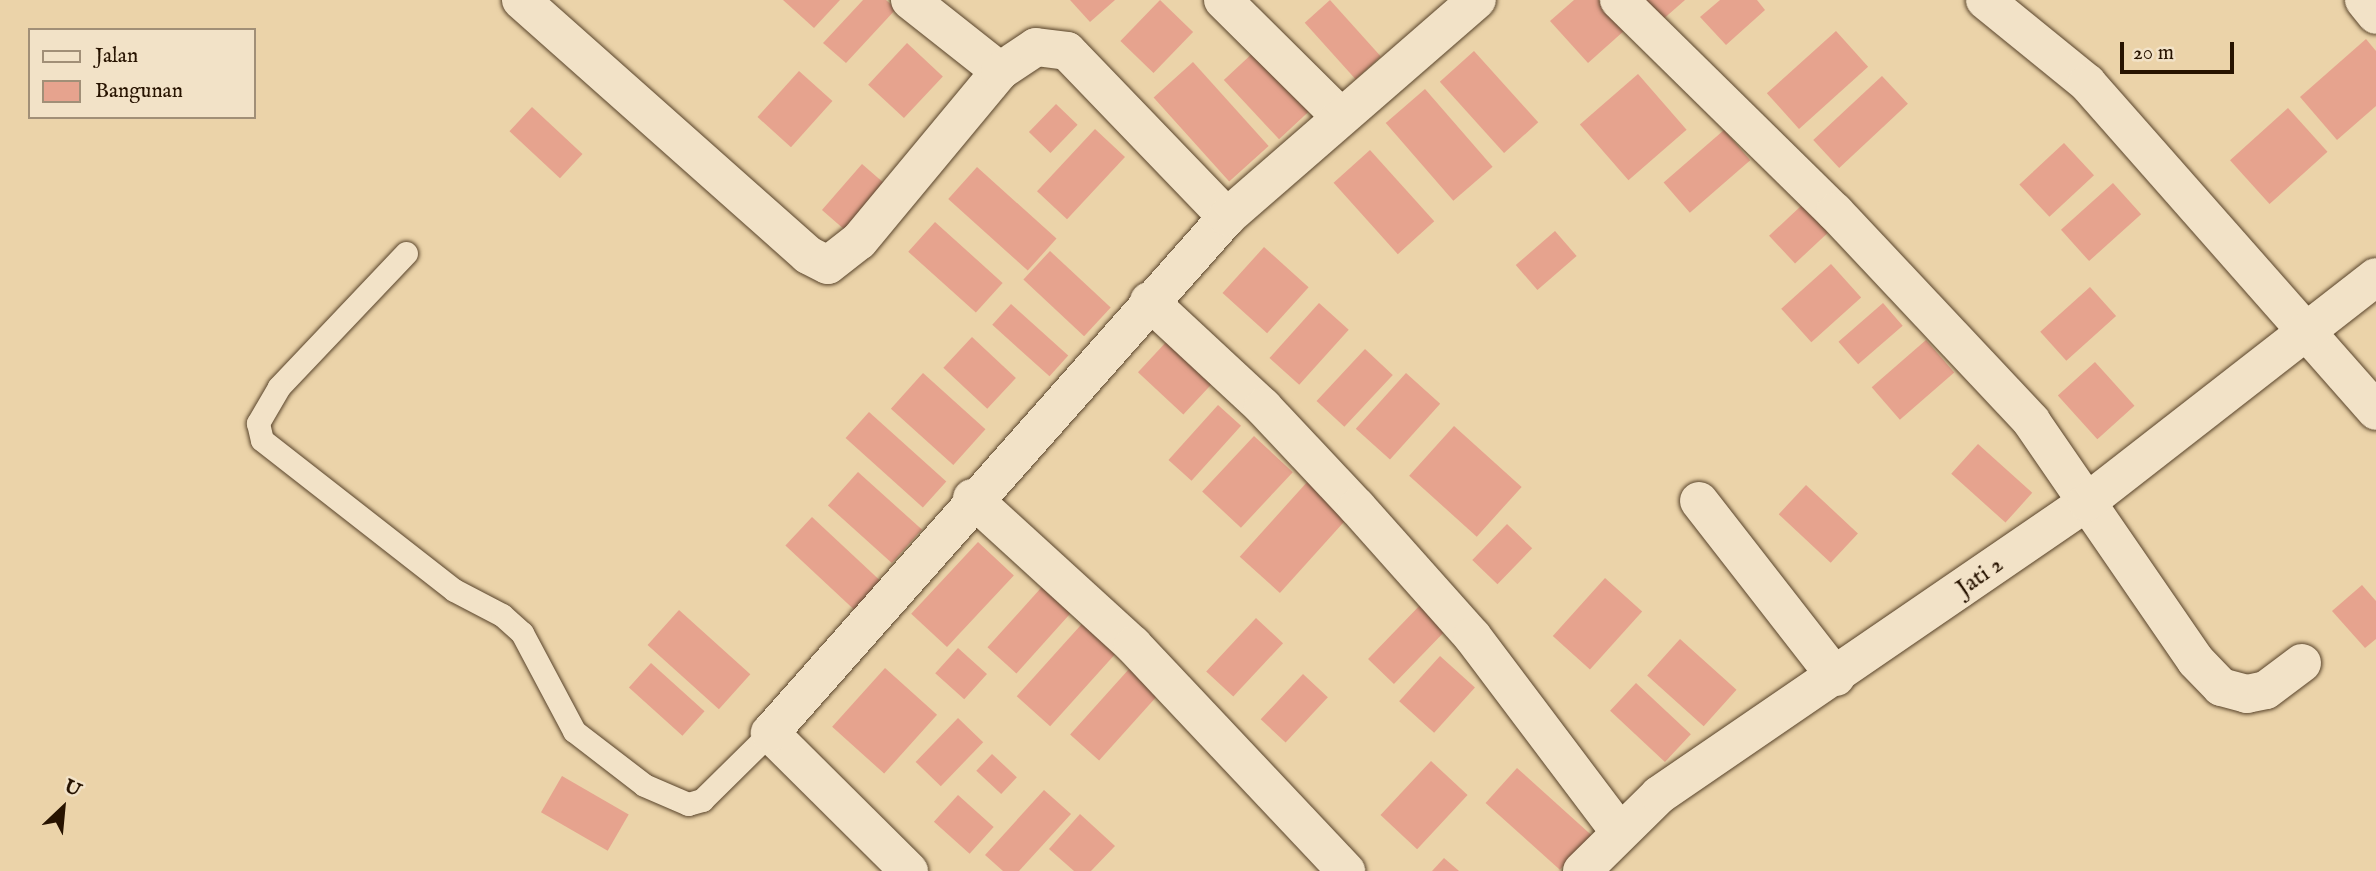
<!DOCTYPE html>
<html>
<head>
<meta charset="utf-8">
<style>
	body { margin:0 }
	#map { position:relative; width:2376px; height:871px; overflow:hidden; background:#ebd3a9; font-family:"IM FELL English",serif }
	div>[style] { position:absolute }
	.building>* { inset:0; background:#e6a38e; transform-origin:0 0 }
	.roads { filter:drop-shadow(0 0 2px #58432a) drop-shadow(0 0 2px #58432a) }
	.lane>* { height:23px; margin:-11.5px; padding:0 11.5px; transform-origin:11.5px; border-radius:11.5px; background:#f2e2c7 }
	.street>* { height:38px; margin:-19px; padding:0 19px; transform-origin:19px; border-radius:19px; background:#f2e2c7 }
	span { translate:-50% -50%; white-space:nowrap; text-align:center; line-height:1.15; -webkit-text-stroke:7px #f2e2c7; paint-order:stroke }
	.street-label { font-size:24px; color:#271300 }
	.legend { position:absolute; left:28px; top:28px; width:228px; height:91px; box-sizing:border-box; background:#f2e2c7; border:2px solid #a18f77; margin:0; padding:9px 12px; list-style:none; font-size:21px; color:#271300 }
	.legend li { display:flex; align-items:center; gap:14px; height:35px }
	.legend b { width:35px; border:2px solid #a18f77 }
	.north { position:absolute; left:28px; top:773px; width:70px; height:70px; -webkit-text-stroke:5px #f2e2c7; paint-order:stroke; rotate:26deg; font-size:19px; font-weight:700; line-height:28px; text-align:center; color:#271300 }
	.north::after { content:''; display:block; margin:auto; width:24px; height:32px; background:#271300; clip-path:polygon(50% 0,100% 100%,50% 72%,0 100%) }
	.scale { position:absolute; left:2120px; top:42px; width:114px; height:32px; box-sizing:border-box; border:4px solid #271300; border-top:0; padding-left:9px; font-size:21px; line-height:24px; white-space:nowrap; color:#271300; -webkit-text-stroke:5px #f2e2c7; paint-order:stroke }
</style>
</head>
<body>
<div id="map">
	<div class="building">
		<div style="clip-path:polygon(783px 0,840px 0,814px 28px)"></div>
		<div style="clip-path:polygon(863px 0,886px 0,896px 9px,846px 63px,823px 43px)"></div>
		<div style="clip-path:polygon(1070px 0,1115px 0,1090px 22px)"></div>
		<div style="left:1160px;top:0;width:46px;height:57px;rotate:44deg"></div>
		<div style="left:1330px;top:0;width:76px;height:34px;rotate:48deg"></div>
		<div style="clip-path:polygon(1574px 0,1599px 0,1625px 30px,1588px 63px,1550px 21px)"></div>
		<div style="clip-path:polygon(1642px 0,1685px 0,1661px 21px)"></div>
		<div style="clip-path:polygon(1720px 0,1757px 0,1765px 10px,1726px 45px,1700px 17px)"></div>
		<div style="left:1836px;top:31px;width:48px;height:93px;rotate:48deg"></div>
		<div style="clip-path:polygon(2366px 39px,2376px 51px,2376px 106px,2337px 140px,2300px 97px)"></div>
		<div style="left:907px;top:43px;width:49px;height:57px;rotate:43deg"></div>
		<div style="left:1256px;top:50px;width:81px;height:44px;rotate:47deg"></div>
		<div style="left:1474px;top:51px;width:96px;height:46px;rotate:48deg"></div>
		<div style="left:1193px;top:62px;width:113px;height:53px;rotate:48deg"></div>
		<div style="left:799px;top:71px;width:45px;height:62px;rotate:42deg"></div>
		<div style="left:1638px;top:74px;width:74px;height:77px;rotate:49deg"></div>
		<div style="left:1882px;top:76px;width:38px;height:94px;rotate:47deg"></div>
		<div style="left:1425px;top:89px;width:103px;height:52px;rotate:49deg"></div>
		<div style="left:1056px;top:104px;width:30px;height:39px;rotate:44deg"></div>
		<div style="left:532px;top:107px;width:69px;height:33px;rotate:43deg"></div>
		<div style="left:2288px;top:108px;width:59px;height:78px;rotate:48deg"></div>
		<div style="left:1095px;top:129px;width:41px;height:85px;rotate:43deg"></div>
		<div style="left:1724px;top:130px;width:40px;height:80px;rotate:49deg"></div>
		<div style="left:2064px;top:143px;width:44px;height:61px;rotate:47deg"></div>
		<div style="left:1370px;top:150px;width:96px;height:49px;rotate:48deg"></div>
		<div style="left:862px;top:164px;width:35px;height:61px;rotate:41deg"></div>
		<div style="left:977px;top:167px;width:107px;height:43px;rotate:42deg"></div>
		<div style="left:2113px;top:183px;width:42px;height:70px;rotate:48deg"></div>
		<div style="left:1802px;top:205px;width:38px;height:45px;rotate:47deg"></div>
		<div style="left:935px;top:222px;width:91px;height:40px;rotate:42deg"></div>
		<div style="left:1555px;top:231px;width:33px;height:52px;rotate:49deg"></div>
		<div style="left:1264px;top:247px;width:60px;height:62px;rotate:42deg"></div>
		<div style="left:1050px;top:251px;width:83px;height:39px;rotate:43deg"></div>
		<div style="left:1831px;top:264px;width:45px;height:67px;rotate:48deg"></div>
		<div style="left:2090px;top:287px;width:39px;height:67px;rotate:48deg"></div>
		<div style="left:1319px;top:303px;width:40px;height:74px;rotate:42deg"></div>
		<div style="left:1883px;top:303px;width:30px;height:59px;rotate:49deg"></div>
		<div style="left:1011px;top:304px;width:77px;height:28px;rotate:42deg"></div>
		<div style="left:972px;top:337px;width:60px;height:42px;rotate:43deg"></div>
		<div style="left:1168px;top:340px;width:62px;height:44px;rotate:43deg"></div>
		<div style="left:1926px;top:340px;width:43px;height:72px;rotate:49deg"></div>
		<div style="left:1365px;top:349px;width:38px;height:71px;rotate:43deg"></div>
		<div style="left:2095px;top:362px;width:59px;height:50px;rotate:48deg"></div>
		<div style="left:923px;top:373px;width:84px;height:48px;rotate:42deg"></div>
		<div style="left:1406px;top:373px;width:46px;height:75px;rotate:42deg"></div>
		<div style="left:1218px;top:405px;width:31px;height:74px;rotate:42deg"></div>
		<div style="left:869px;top:412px;width:104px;height:35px;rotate:42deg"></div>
		<div style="left:1454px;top:426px;width:91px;height:67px;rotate:42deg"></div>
		<div style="left:1254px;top:436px;width:53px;height:76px;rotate:43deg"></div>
		<div style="left:1978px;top:444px;width:73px;height:40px;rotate:42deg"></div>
		<div style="left:858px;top:472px;width:86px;height:45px;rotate:42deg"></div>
		<div style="left:1308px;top:481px;width:54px;height:102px;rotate:42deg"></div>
		<div style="left:1806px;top:485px;width:71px;height:40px;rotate:43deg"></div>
		<div style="left:812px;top:517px;width:100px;height:39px;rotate:43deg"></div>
		<div style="left:1507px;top:524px;width:35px;height:50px;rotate:44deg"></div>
		<div style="left:978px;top:542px;width:49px;height:98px;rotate:43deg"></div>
		<div style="left:1605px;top:578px;width:50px;height:78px;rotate:42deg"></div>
		<div style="left:1049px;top:579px;width:39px;height:92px;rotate:42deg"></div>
		<div style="clip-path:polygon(2362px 585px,2376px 601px,2376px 639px,2365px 648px,2332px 611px)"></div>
		<div style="left:1425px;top:600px;width:36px;height:82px;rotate:44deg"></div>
		<div style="left:679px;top:610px;width:96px;height:47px;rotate:42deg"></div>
		<div style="left:1089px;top:616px;width:45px;height:108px;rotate:42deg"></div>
		<div style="left:1256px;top:618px;width:37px;height:73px;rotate:43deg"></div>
		<div style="left:1680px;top:639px;width:76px;height:49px;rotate:42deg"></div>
		<div style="left:958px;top:648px;width:39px;height:34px;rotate:42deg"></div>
		<div style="left:1440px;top:656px;width:47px;height:61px;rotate:42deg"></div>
		<div style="left:651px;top:663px;width:72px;height:33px;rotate:42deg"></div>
		<div style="left:885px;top:668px;width:70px;height:79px;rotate:42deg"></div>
		<div style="left:1129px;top:669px;width:39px;height:88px;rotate:42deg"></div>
		<div style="left:1303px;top:674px;width:34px;height:62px;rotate:43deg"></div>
		<div style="left:1636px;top:683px;width:75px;height:38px;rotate:43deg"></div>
		<div style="left:958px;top:718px;width:35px;height:61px;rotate:44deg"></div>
		<div style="left:992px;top:754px;width:34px;height:23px;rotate:43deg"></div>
		<div style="left:1431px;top:761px;width:50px;height:74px;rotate:43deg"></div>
		<div style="left:1517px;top:768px;width:100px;height:47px;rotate:42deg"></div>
		<div style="left:562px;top:776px;width:77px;height:42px;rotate:30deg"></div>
		<div style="clip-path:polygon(1044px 790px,1071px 814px,1019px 871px,1003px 871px,985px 855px)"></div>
		<div style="left:958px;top:795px;width:48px;height:36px;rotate:42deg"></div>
		<div style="clip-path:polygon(1080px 814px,1115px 846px,1091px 871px,1074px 871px,1049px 849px)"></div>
		<div style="clip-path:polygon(1444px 858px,1459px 871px,1432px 871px)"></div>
	</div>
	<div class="roads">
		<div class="lane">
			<div style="left:406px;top:253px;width:185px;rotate:133.5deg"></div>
			<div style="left:279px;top:387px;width:42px;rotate:120.3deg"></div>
			<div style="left:258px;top:423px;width:17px;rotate:77deg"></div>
			<div style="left:262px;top:440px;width:244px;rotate:38deg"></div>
			<div style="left:454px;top:590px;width:54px;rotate:27.5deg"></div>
			<div style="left:502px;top:615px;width:27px;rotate:42deg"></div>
			<div style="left:522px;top:633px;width:111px;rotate:62deg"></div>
			<div style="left:574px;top:731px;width:88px;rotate:37.6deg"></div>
			<div style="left:644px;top:785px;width:48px;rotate:23.4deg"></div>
			<div style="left:688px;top:804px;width:15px;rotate:-16deg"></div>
			<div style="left:702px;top:800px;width:95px;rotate:-44.6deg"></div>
		</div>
		<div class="street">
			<div style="left:521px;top:0;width:384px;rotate:41.6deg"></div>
			<div style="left:808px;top:255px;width:22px;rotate:27deg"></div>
			<div style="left:828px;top:265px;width:39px;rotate:-38deg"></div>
			<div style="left:859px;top:241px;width:221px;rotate:-50.3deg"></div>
			<div style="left:910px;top:0;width:115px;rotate:38.3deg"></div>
			<div style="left:1000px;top:71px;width:43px;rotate:-33.7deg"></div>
			<div style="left:1036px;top:47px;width:31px;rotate:7deg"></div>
			<div style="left:1067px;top:51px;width:231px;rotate:46.1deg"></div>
			<div style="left:1223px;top:0;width:163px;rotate:44.8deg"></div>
			<div style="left:1619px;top:0;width:303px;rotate:44.5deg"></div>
			<div style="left:1835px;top:212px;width:287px;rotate:46.8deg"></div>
			<div style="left:2031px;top:421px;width:291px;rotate:55.5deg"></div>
			<div style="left:2196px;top:661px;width:36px;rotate:46deg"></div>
			<div style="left:2221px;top:687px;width:27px;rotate:15deg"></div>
			<div style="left:2247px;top:694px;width:19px;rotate:-12deg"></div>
			<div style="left:2266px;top:690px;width:45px;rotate:-36.9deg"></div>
			<div style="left:1985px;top:0;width:132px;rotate:39.1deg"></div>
			<div style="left:2087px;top:83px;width:437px;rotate:48.6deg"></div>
			<div style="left:2364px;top:0;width:19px;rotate:51deg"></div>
			<div style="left:1149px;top:301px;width:156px;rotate:42.9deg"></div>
			<div style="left:1263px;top:407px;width:137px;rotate:46.8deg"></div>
			<div style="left:1357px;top:507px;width:173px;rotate:48.3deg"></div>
			<div style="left:1472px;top:636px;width:243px;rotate:53deg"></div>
			<div style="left:972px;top:498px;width:218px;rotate:42.4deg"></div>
			<div style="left:1133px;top:645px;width:311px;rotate:46.7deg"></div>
			<div style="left:1699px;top:501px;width:223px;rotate:52.1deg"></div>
			<div style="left:909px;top:871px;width:196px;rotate:-135.2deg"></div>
			<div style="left:770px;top:733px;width:689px;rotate:-48.47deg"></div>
			<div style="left:1227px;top:217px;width:331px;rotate:-41deg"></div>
			<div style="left:1582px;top:871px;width:108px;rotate:-44.6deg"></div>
			<div style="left:1659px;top:795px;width:519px;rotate:-34.39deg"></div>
			<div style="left:2087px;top:502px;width:366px;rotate:-37.9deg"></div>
		</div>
	</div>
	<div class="street-label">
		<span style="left:1980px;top:577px;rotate:-35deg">Jati 2</span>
	</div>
	<ul class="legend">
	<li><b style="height:9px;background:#f2e2c7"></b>Jalan</li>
	<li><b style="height:19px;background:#e6a38e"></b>Bangunan</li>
	</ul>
	<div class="north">U</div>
	<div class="scale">20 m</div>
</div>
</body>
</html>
